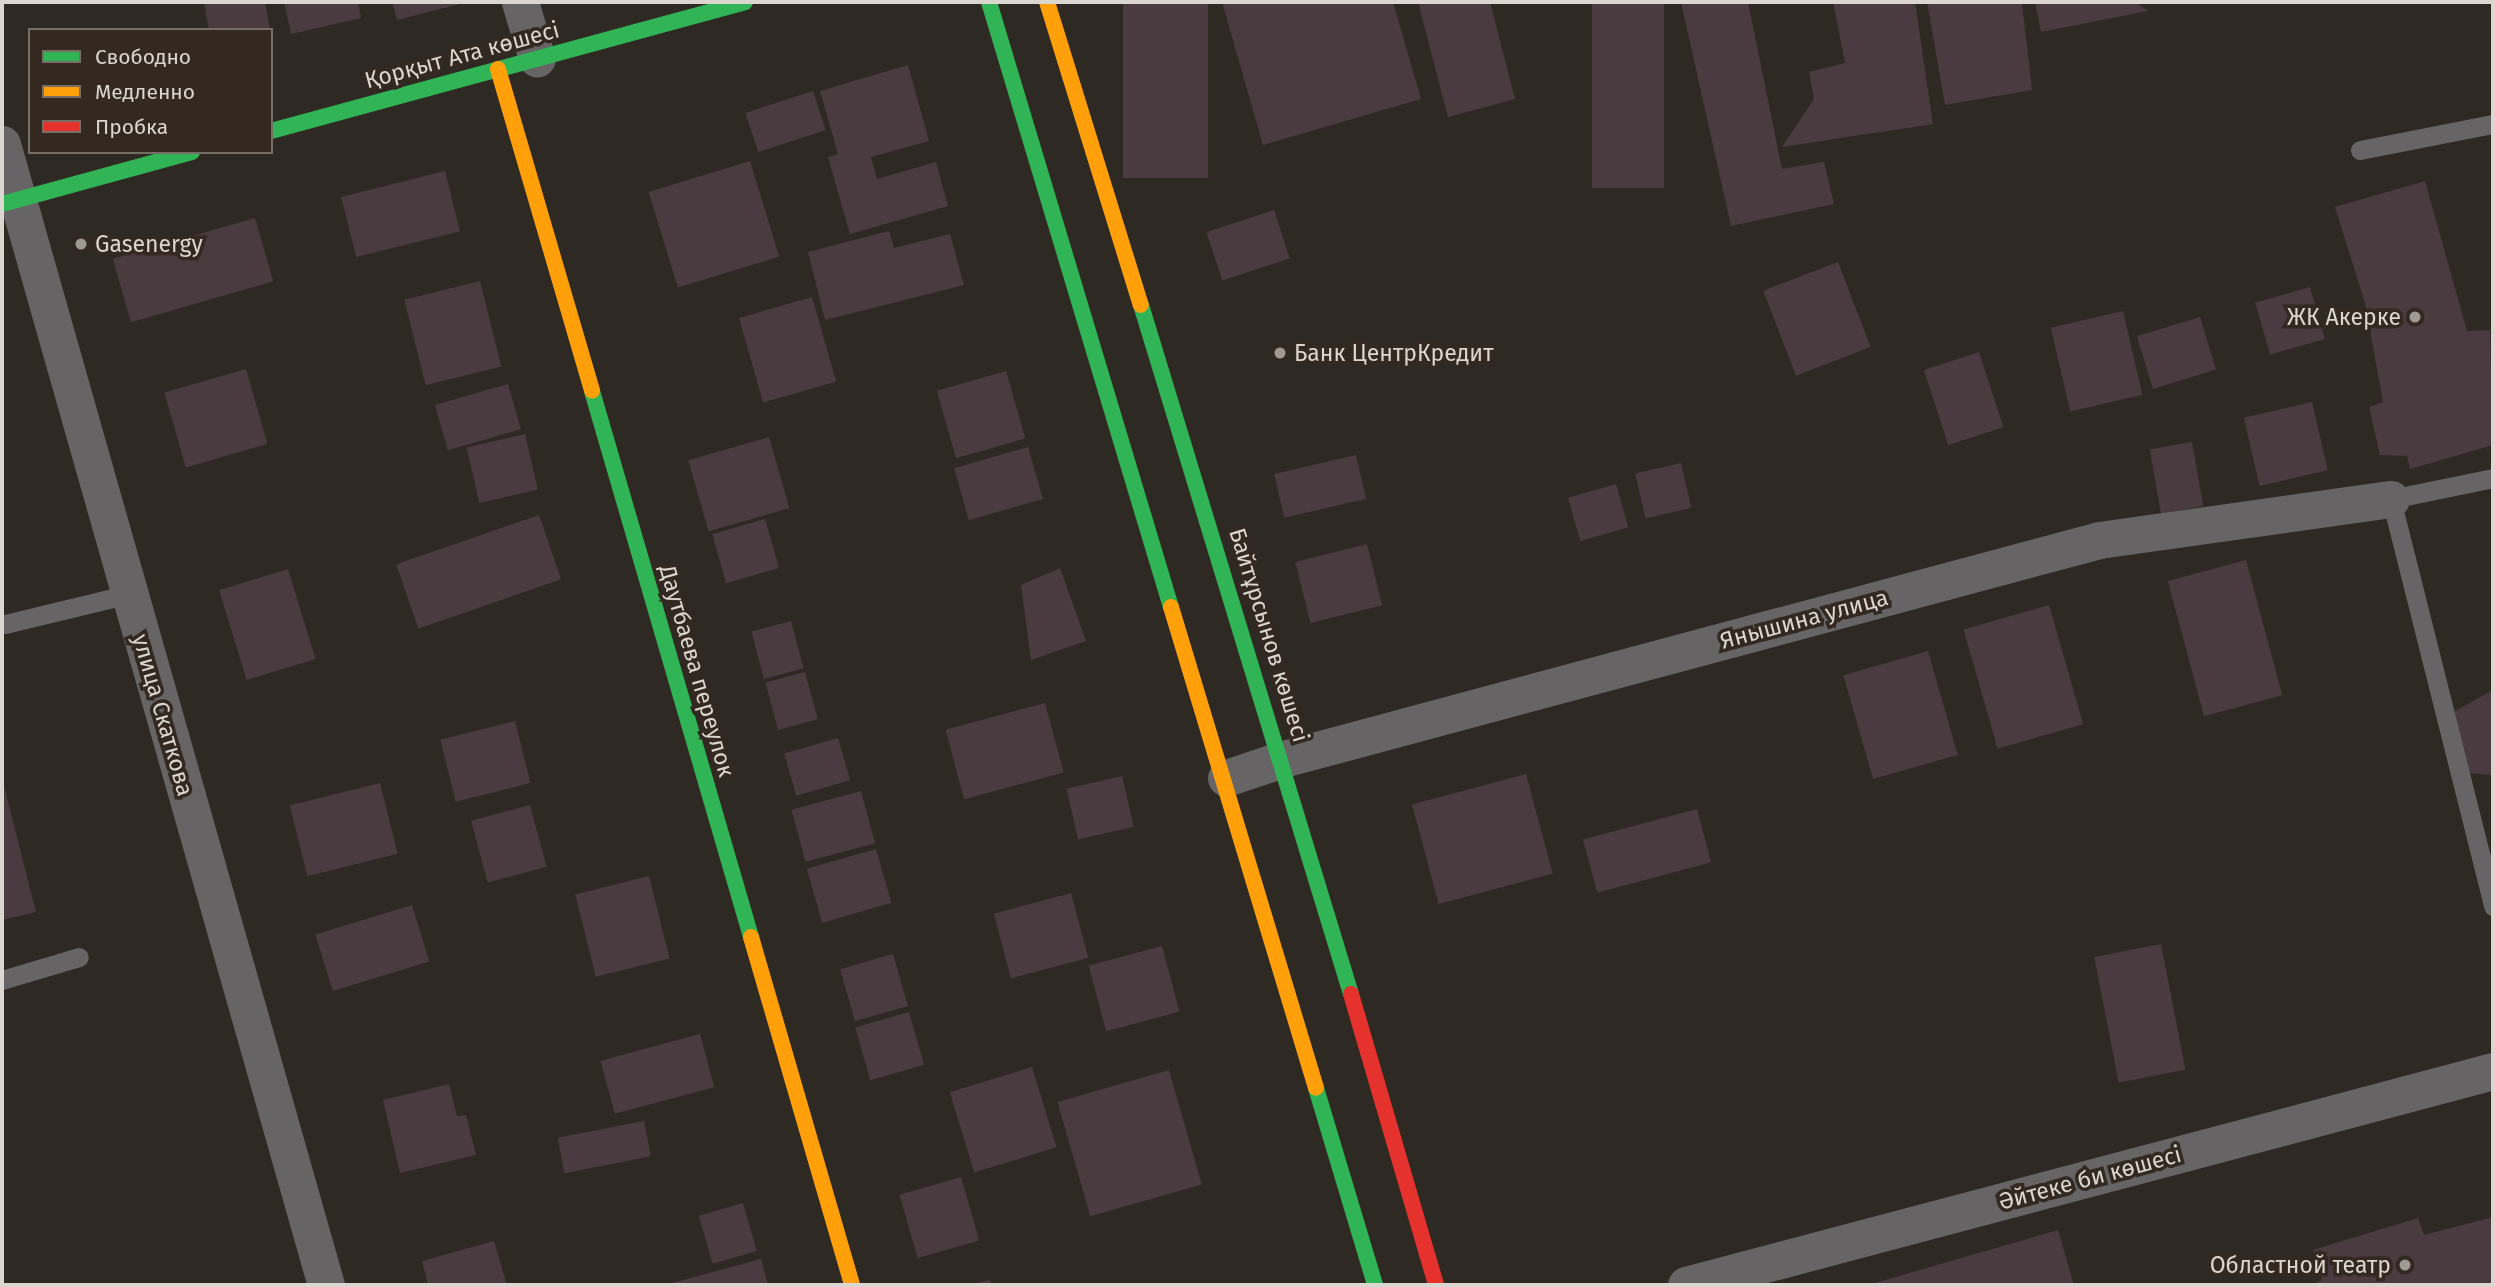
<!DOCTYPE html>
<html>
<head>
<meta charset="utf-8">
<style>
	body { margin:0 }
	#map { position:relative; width:2495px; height:1287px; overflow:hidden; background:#2f2924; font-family:"Fira Sans",sans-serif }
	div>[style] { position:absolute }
	.building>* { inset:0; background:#4a3b41; transform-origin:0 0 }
	.lane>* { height:19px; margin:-9.5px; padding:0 9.5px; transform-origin:9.5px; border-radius:9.5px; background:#666465 }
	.street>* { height:37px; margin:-18.5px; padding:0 18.5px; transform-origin:18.5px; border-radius:18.5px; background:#666465 }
	.fast>* { height:16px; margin:-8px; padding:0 8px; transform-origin:8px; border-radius:8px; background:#30b455 }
	.slow>* { height:16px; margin:-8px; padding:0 8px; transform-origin:8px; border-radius:8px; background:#ff9f0a }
	.jam>* { height:16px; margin:-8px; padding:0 8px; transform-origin:8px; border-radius:8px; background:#e5322d }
	.dots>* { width:19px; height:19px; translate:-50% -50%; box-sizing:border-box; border:4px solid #332920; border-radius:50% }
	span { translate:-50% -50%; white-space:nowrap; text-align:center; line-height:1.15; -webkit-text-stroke:7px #332920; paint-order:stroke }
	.street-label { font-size:23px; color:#dcd6d0 }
	.poi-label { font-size:23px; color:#dcd6d0 }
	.left { translate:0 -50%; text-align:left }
	.right { translate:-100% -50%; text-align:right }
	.frame { position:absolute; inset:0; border:4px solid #dcd6d0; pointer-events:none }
	.legend { position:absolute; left:28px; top:28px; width:245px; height:126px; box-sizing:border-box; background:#332920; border:2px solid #776e66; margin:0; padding:9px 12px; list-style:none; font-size:21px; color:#dcd6d0 }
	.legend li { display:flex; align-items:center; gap:14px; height:35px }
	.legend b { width:35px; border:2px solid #776e66 }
</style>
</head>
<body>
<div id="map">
	<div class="building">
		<div style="clip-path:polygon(204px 2px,265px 2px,270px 30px,209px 30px)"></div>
		<div style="clip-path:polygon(284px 2px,358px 2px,361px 18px,291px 34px)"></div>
		<div style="clip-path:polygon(392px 2px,459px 2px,460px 4px,397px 20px)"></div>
		<div style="left:1123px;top:2px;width:85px;height:176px"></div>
		<div style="clip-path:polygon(1222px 2px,1393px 2px,1421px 99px,1263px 145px)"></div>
		<div style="clip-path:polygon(1418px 2px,1490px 2px,1515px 99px,1448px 117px)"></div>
		<div style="left:1592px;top:2px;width:72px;height:186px"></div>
		<div style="clip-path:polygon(1681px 2px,1748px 2px,1782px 169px,1824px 162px,1834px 204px,1731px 226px)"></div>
		<div style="clip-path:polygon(1833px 2px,1915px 2px,1933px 124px,1782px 147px,1814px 99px,1809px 72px,1845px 63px)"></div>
		<div style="clip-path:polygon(1927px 2px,2022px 3px,2032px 90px,1945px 105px)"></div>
		<div style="clip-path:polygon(2035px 2px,2136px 2px,2148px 11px,2041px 32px)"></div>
		<div style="clip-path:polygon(908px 65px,929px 141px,871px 157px,877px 179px,936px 162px,948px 206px,850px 234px,828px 157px,838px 154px,820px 91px)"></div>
		<div style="left:813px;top:91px;width:41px;height:71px;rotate:72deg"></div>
		<div style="left:750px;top:161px;width:100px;height:106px;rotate:73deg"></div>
		<div style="left:445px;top:171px;width:62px;height:107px;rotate:76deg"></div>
		<div style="clip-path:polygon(2425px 181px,2467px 331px,2490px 330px,2493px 445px,2410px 469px,2407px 456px,2380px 455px,2369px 407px,2383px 402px,2365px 303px,2335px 207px)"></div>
		<div style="left:1274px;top:210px;width:51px;height:71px;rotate:72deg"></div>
		<div style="left:255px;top:218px;width:66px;height:148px;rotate:74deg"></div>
		<div style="clip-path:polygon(889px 231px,894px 248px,950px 234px,964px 285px,825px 320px,808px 252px)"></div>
		<div style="left:1838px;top:262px;width:91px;height:80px;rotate:69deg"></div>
		<div style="left:480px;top:281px;width:88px;height:78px;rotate:76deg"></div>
		<div style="left:2310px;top:287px;width:54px;height:57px;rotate:74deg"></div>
		<div style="left:812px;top:297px;width:88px;height:76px;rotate:74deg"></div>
		<div style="left:2123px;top:311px;width:86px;height:74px;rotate:77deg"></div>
		<div style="left:2200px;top:317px;width:55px;height:66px;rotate:73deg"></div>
		<div style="left:1979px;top:352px;width:79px;height:58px;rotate:72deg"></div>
		<div style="left:246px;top:369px;width:78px;height:85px;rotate:74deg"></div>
		<div style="left:1006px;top:371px;width:70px;height:72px;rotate:74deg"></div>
		<div style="left:508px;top:384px;width:47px;height:76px;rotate:74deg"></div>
		<div style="left:2312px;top:402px;width:70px;height:70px;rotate:77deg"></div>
		<div style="left:525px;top:434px;width:57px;height:60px;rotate:77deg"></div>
		<div style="left:769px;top:437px;width:74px;height:84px;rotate:74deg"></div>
		<div style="left:2192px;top:442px;width:65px;height:43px;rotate:80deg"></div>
		<div style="left:1028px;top:447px;width:54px;height:77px;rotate:74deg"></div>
		<div style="left:1356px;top:455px;width:45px;height:84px;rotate:77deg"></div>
		<div style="left:1681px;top:463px;width:46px;height:47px;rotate:77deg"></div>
		<div style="left:1616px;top:484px;width:45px;height:50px;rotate:74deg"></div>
		<div style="left:539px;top:515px;width:68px;height:151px;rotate:71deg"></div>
		<div style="left:765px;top:519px;width:51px;height:55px;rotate:74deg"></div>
		<div style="left:1367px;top:544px;width:63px;height:74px;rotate:76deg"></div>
		<div style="left:2246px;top:560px;width:140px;height:81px;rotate:75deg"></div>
		<div style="clip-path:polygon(1060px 568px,1086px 641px,1031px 660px,1021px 585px)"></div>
		<div style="left:288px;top:569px;width:94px;height:72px;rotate:73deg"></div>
		<div style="left:2049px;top:605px;width:124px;height:89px;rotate:74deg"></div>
		<div style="left:791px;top:621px;width:49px;height:41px;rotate:75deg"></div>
		<div style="left:1928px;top:651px;width:108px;height:88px;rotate:74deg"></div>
		<div style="left:805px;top:672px;width:49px;height:41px;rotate:75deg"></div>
		<div style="clip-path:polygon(2493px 690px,2493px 775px,2466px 773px,2452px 713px)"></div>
		<div style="left:1045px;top:703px;width:72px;height:103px;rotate:75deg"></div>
		<div style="left:515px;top:721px;width:64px;height:77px;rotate:76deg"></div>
		<div style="left:838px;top:738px;width:44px;height:56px;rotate:74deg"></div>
		<div style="left:1526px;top:774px;width:103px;height:118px;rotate:75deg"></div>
		<div style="left:1122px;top:776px;width:52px;height:57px;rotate:77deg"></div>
		<div style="clip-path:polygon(2px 778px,36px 912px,2px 920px)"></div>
		<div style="left:380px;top:783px;width:73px;height:93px;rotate:76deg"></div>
		<div style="left:861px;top:791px;width:54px;height:72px;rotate:75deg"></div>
		<div style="left:530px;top:805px;width:64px;height:61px;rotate:75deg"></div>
		<div style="left:1697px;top:809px;width:55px;height:118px;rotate:75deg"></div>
		<div style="left:876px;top:849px;width:56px;height:72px;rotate:74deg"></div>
		<div style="left:649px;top:876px;width:85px;height:76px;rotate:76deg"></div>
		<div style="left:1071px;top:893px;width:67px;height:80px;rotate:75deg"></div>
		<div style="left:412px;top:905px;width:59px;height:101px;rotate:73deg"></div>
		<div style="left:2161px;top:944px;width:128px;height:68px;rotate:79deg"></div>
		<div style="left:1162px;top:946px;width:68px;height:76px;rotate:75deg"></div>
		<div style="left:893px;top:954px;width:54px;height:55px;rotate:74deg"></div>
		<div style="left:909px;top:1012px;width:55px;height:56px;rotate:74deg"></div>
		<div style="left:700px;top:1034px;width:55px;height:103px;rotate:75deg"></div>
		<div style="left:1032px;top:1067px;width:84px;height:86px;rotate:73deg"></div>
		<div style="left:1169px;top:1070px;width:119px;height:116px;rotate:74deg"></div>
		<div style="clip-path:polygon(449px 1084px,457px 1116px,466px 1115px,476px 1155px,400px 1173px,383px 1100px)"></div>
		<div style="left:644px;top:1121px;width:36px;height:88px;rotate:79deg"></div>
		<div style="left:961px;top:1177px;width:66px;height:64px;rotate:74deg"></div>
		<div style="left:743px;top:1203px;width:50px;height:46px;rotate:74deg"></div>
		<div style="clip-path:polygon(2493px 1217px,2493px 1285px,2311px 1285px,2322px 1280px,2313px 1250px,2418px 1218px,2424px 1235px)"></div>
		<div style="clip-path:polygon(2058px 1230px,2074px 1285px,1868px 1285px)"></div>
		<div style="clip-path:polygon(494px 1241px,507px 1285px,428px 1285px,422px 1261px)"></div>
		<div style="clip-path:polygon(761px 1259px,768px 1285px,668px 1285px,668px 1284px)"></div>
		<div style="clip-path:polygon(990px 1280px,992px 1285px,974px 1285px,974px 1284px)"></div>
	</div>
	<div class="lane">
		<div style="left:2360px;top:150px;width:136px;rotate:-11.1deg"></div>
		<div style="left:2493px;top:478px;width:104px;rotate:168.4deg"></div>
		<div style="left:2391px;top:499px;width:420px;rotate:75.9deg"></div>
		<div style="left:5px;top:624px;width:128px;rotate:-13.6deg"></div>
		<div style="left:2px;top:980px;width:80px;rotate:-16.6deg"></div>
	</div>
	<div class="street">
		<div style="left:520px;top:2px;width:59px;rotate:73.4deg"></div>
		<div style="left:2px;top:144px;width:1186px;rotate:74.15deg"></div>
		<div style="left:1226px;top:778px;width:60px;rotate:-18.4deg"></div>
		<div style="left:1283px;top:759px;width:845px;rotate:-15.02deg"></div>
		<div style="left:2099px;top:540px;width:295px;rotate:-8deg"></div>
		<div style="left:1686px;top:1285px;width:835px;rotate:-14.85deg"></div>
	</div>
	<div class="fast">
		<div style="left:989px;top:2px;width:632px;rotate:73.26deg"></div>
		<div style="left:271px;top:131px;width:491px;rotate:-15.2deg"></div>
		<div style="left:2px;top:204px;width:197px;rotate:-15.3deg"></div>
		<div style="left:1141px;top:305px;width:720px;rotate:73.05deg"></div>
		<div style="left:592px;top:391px;width:569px;rotate:73.76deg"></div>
		<div style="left:1316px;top:1088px;width:206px;rotate:73.3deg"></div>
	</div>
	<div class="slow">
		<div style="left:1047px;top:2px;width:317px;rotate:72.8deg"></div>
		<div style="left:498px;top:69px;width:335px;rotate:73.7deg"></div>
		<div style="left:1171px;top:607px;width:502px;rotate:73.22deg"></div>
		<div style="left:751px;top:937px;width:362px;rotate:73.8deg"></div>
	</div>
	<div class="jam">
		<div style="left:1351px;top:994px;width:303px;rotate:73.7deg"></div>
	</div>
	<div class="dots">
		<div style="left:81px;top:244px;background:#9f9994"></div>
		<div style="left:2415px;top:317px;background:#9f9994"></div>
		<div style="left:1280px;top:353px;background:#9f9994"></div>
		<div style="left:2405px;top:1265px;background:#9f9994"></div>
	</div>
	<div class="street-label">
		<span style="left:462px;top:55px;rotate:-15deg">Қорқыт Ата көшесі</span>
		<span style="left:1804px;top:619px;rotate:-15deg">Янышина улица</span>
		<span style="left:1269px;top:635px;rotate:73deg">Байтұрсынов көшесі</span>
		<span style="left:697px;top:671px;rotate:74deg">Даутбаева переулок</span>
		<span style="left:163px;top:715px;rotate:74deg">улица Скаткова</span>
		<span style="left:2090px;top:1178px;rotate:-15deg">Әйтеке би көшесі</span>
	</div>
	<div class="poi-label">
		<span class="left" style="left:95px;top:244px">Gasenergy</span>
		<span class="right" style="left:2401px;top:317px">ЖК Акерке</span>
		<span class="left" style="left:1294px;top:353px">Банк ЦентрКредит</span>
		<span class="right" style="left:2391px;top:1265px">Областной театр</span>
	</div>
	<div class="frame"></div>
	<ul class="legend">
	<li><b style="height:9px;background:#30b455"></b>Свободно</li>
	<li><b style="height:9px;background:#ff9f0a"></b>Медленно</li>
	<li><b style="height:9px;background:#e5322d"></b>Пробка</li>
	</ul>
</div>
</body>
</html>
